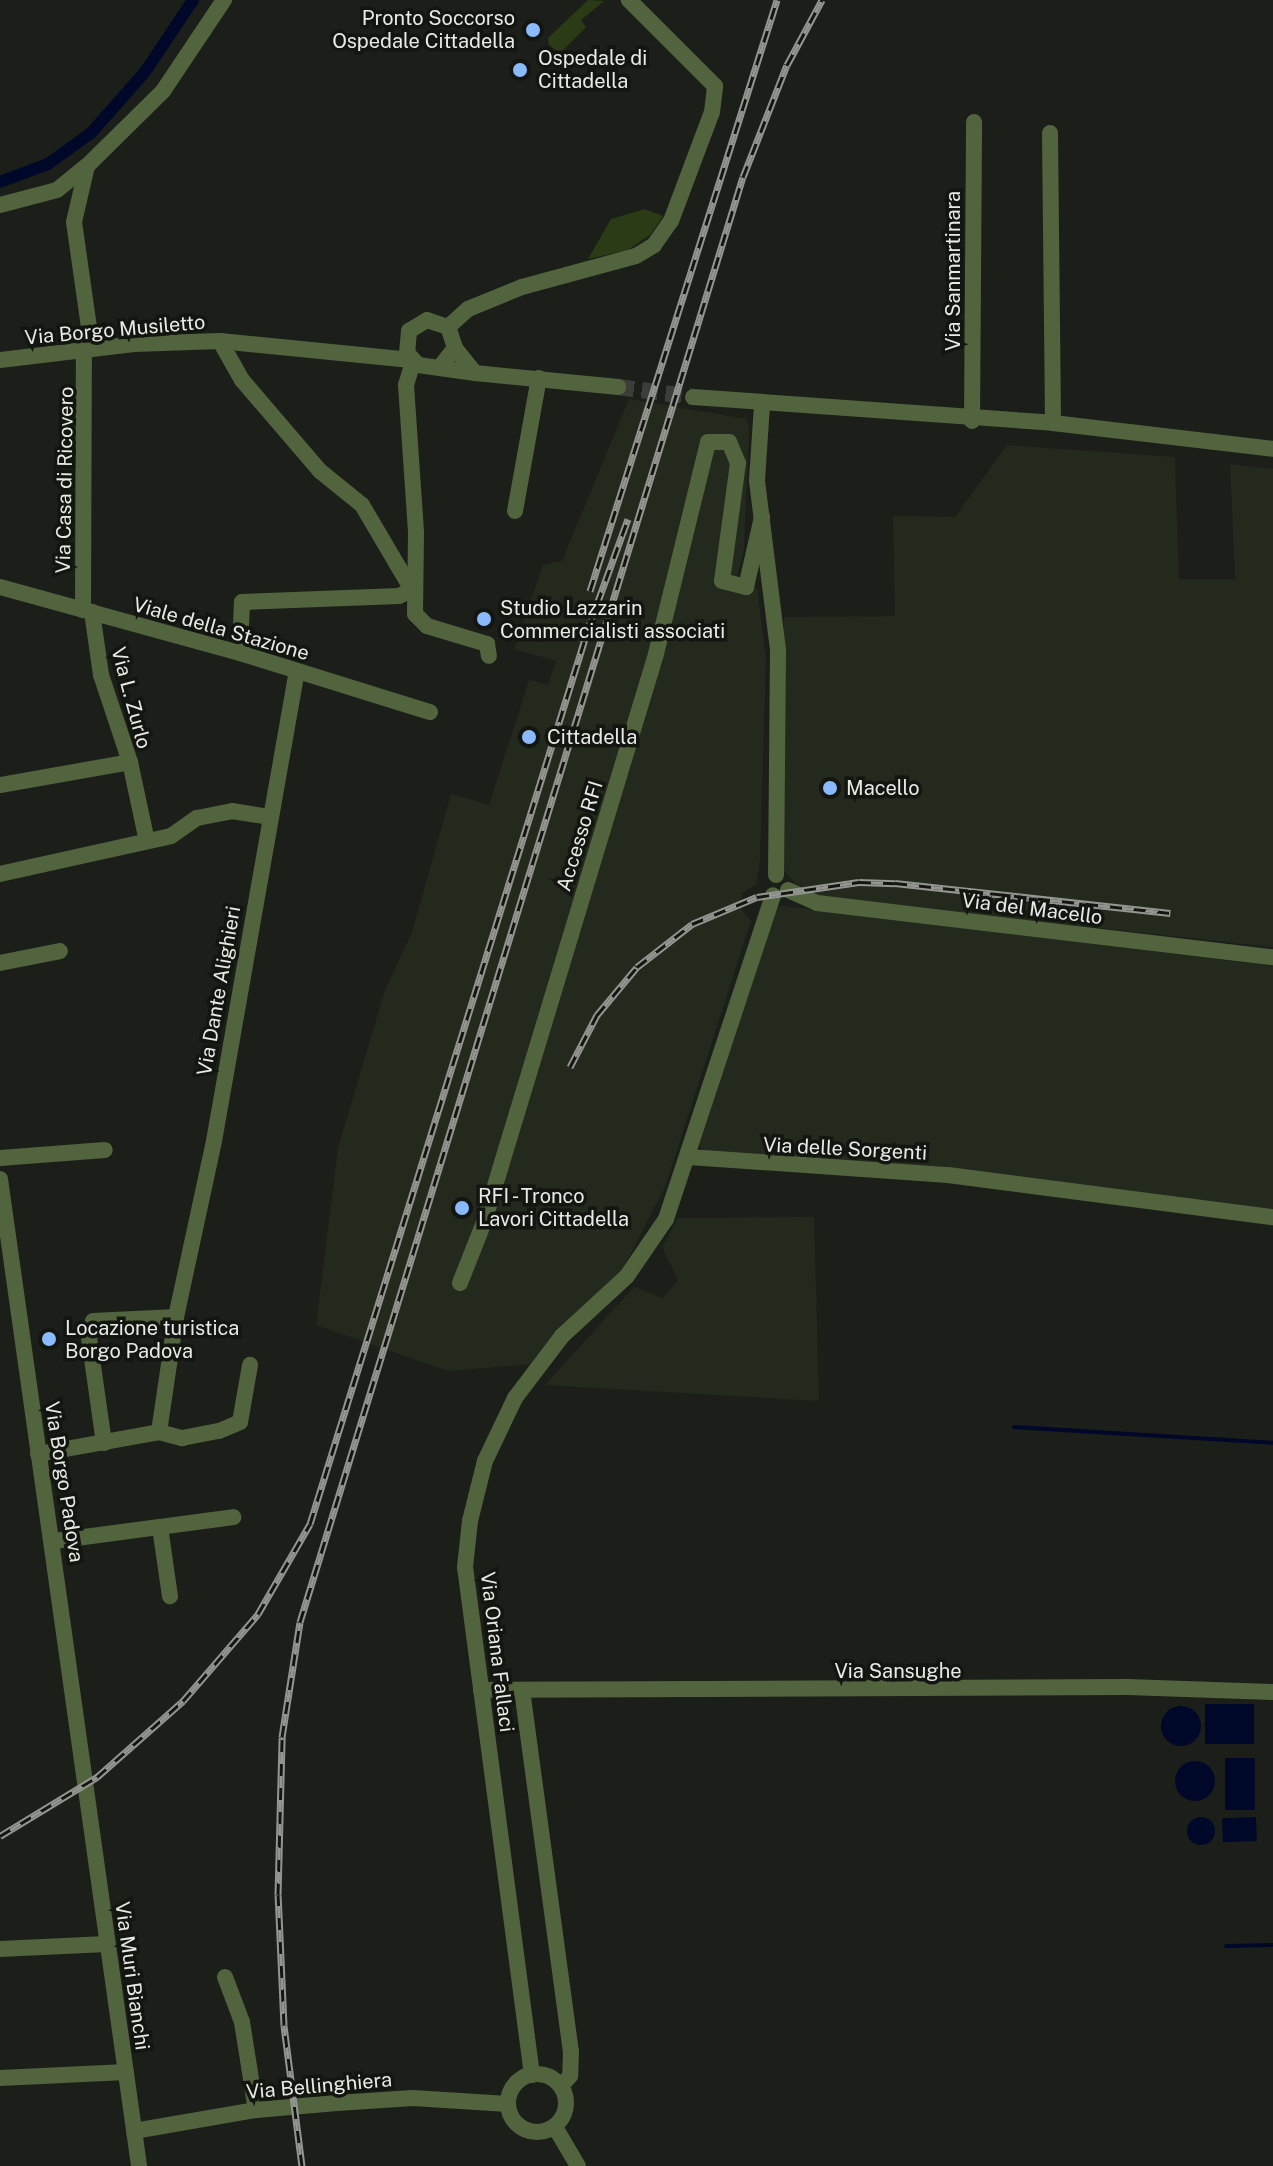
<!DOCTYPE html>
<html>
<head>
<meta charset="utf-8">
<style>
	body { margin:0 }
	#map { position:relative; width:1273px; height:2166px; overflow:hidden; background:#1c1f19; font-family:"Public Sans",sans-serif }
	div>[style] { position:absolute }
	.built>* { inset:0; background:#23291d }
	.green>* { inset:0; background:#2a3b16 }
	.water>* { inset:0; background:#00082a; transform-origin:0 0 }
	.round { border-radius:50% }
	.stream>* { height:4px; margin:-2px; padding:0 2px; transform-origin:2px; border-radius:2px; background:#00082a }
	.canal>* { height:12px; margin:-6px; padding:0 6px; transform-origin:6px; border-radius:6px; background:#00082a }
	.minor-tunnel>* { height:16px; margin-top:-8px; transform-origin:0; background:repeating-linear-gradient(90deg,#3b3d38 0 16px,transparent 0 24px) }
	.minor>* { height:16px; margin:-8px; padding:0 8px; transform-origin:8px; border-radius:8px; background:#51643e }
	.minor>.ring { margin:-8px; padding:0; box-sizing:content-box; background:none; border:16px solid #51643e; border-radius:50% }
	.rail>* { height:7px; margin-top:-3.5px; transform-origin:0; background:repeating-linear-gradient(90deg,#131610 0 12px,#929590 0 24px); box-sizing:border-box; border-block:2px solid #929590 }
	.dots>* { width:22px; height:22px; translate:-50% -50%; box-sizing:border-box; border:4px solid #131610; border-radius:50% }
	span { translate:-50% -50%; white-space:nowrap; text-align:center; line-height:1.15; -webkit-text-stroke:7px #131610; paint-order:stroke }
	.poi-label { font-size:20px; color:#e8eae6 }
	.right { translate:-100% -50%; text-align:right }
	.left { translate:0 -50%; text-align:left }
	.street-label { font-size:20px; color:#e8eae6 }
</style>
</head>
<body>
<div id="map">
	<div class="built">
		<div style="clip-path:polygon(629px 399px,747px 419px,749px 430px,744px 548px,736px 582px,757px 588px,766px 658px,760px 860px,756px 885px,742px 893px,742px 910px,751px 921px,665px 1187px,613px 1288px,546px 1363px,448px 1371px,316px 1325px,338px 1148px,385px 990px,412px 932px,451px 794px,489px 805px,529px 680px,548px 685px,556px 661px,514px 649px,543px 565px,562px 561px)"></div>
		<div style="clip-path:polygon(1007px 445px,1175px 457px,1179px 579px,1235px 579px,1230px 464px,1273px 469px,1273px 947px,826px 898px,795px 883px,782px 868px,784px 617px,895px 616px,893px 516px,955px 517px)"></div>
		<div style="clip-path:polygon(775px 905px,1273px 966px,1273px 1217px,708px 1156px,699px 1146px)"></div>
		<div style="clip-path:polygon(814px 1217px,819px 1401px,545px 1385px,634px 1287px,663px 1298px,678px 1280px,662px 1247px,678px 1218px)"></div>
	</div>
	<div class="green">
		<div style="clip-path:polygon(588px 0,604px 1px,581px 20px,586px 27px,560px 53px,549px 45px,548px 38px)"></div>
		<div style="clip-path:polygon(645px 209px,663px 216px,651px 234px,628px 250px,588px 259px,611px 219px)"></div>
	</div>
	<div class="water">
		<div style="left:1205px;top:1704px;width:49px;height:40px"></div>
		<div class="round" style="left:1161px;top:1706px;width:40px;height:40px"></div>
		<div style="left:1225px;top:1758px;width:30px;height:52px"></div>
		<div class="round" style="left:1175px;top:1761px;width:40px;height:40px"></div>
		<div class="round" style="left:1187px;top:1817px;width:28px;height:28px"></div>
		<div style="left:1256px;top:1817px;width:24px;height:34px;rotate:88deg"></div>
	</div>
	<div class="stream">
		<div style="left:1014px;top:1427px;width:259px;rotate:3.5deg"></div>
		<div style="left:1226px;top:1946px;width:47px;rotate:-1.2deg"></div>
	</div>
	<div class="canal">
		<div style="left:0;top:182px;width:51px;rotate:-20.6deg"></div>
		<div style="left:48px;top:164px;width:53px;rotate:-35.8deg"></div>
		<div style="left:91px;top:133px;width:81px;rotate:-48.5deg"></div>
		<div style="left:145px;top:72px;width:87px;rotate:-56.3deg"></div>
	</div>
	<div class="minor-tunnel">
		<div style="left:618px;top:387px;width:76px;rotate:7.6deg"></div>
	</div>
	<div class="minor">
		<div style="left:1050px;top:133px;width:290px;rotate:89.4deg"></div>
		<div style="left:87px;top:166px;width:57px;rotate:103.1deg"></div>
		<div style="left:74px;top:222px;width:127px;rotate:81.9deg"></div>
		<div style="left:0;top:205px;width:59px;rotate:-14.7deg"></div>
		<div style="left:57px;top:190px;width:38px;rotate:-39deg"></div>
		<div style="left:87px;top:166px;width:107px;rotate:-44.6deg"></div>
		<div style="left:163px;top:91px;width:110px;rotate:-56.2deg"></div>
		<div style="left:448px;top:327px;width:27px;rotate:-42deg"></div>
		<div style="left:468px;top:309px;width:58px;rotate:-22.2deg"></div>
		<div style="left:522px;top:287px;width:118px;rotate:-15.2deg"></div>
		<div style="left:636px;top:256px;width:21px;rotate:-31deg"></div>
		<div style="left:654px;top:245px;width:29px;rotate:-55deg"></div>
		<div style="left:671px;top:221px;width:116px;rotate:-69.4deg"></div>
		<div style="left:712px;top:112px;width:26px;rotate:-83deg"></div>
		<div style="left:715px;top:86px;width:122px;rotate:-135deg"></div>
		<div style="left:220px;top:341px;width:45px;rotate:60.6deg"></div>
		<div style="left:242px;top:380px;width:120px;rotate:49.4deg"></div>
		<div style="left:320px;top:471px;width:54px;rotate:39deg"></div>
		<div style="left:362px;top:505px;width:99px;rotate:59.5deg"></div>
		<div style="left:0;top:360px;width:135px;rotate:-6.8deg"></div>
		<div style="left:134px;top:344px;width:86px;rotate:-2deg"></div>
		<div style="left:220px;top:341px;width:192px;rotate:5.7deg"></div>
		<div style="left:413px;top:362px;width:24px;rotate:107deg"></div>
		<div style="left:406px;top:385px;width:148px;rotate:86.1deg"></div>
		<div style="left:416px;top:533px;width:81px;rotate:90.7deg"></div>
		<div style="left:415px;top:614px;width:17px;rotate:45deg"></div>
		<div style="left:427px;top:626px;width:63px;rotate:16.7deg"></div>
		<div style="left:487px;top:644px;width:12px;rotate:81deg"></div>
		<div style="left:440px;top:367px;width:24px;rotate:-52deg"></div>
		<div style="left:455px;top:348px;width:22px;rotate:-108deg"></div>
		<div style="left:448px;top:327px;width:22px;rotate:-162deg"></div>
		<div style="left:427px;top:320px;width:21px;rotate:149deg"></div>
		<div style="left:409px;top:331px;width:22px;rotate:95deg"></div>
		<div style="left:407px;top:353px;width:16px;rotate:47deg"></div>
		<div style="left:418px;top:365px;width:58px;rotate:8deg"></div>
		<div style="left:475px;top:373px;width:32px;rotate:-129deg"></div>
		<div style="left:475px;top:373px;width:144px;rotate:5.6deg"></div>
		<div style="left:693px;top:397px;width:361px;rotate:4.1deg"></div>
		<div style="left:1053px;top:423px;width:222px;rotate:6.7deg"></div>
		<div style="left:762px;top:405px;width:76px;rotate:93.8deg"></div>
		<div style="left:757px;top:481px;width:170px;rotate:82.9deg"></div>
		<div style="left:778px;top:650px;width:225px;rotate:90.5deg"></div>
		<div style="left:972px;top:421px;width:299px;rotate:-89.6deg"></div>
		<div style="left:515px;top:511px;width:135px;rotate:-79.8deg"></div>
		<div style="left:0;top:587px;width:249px;rotate:15.4deg"></div>
		<div style="left:240px;top:653px;width:199px;rotate:17.3deg"></div>
		<div style="left:83px;top:610px;width:260px;rotate:-89.8deg"></div>
		<div style="left:240px;top:653px;width:51px;rotate:-87.8deg"></div>
		<div style="left:242px;top:602px;width:157px;rotate:-2.2deg"></div>
		<div style="left:399px;top:596px;width:14px;rotate:-25deg"></div>
		<div style="left:130px;top:762px;width:81px;rotate:77.9deg"></div>
		<div style="left:0;top:785px;width:132px;rotate:-10deg"></div>
		<div style="left:130px;top:762px;width:92px;rotate:-108.4deg"></div>
		<div style="left:101px;top:675px;width:64px;rotate:-98.1deg"></div>
		<div style="left:0;top:874px;width:175px;rotate:-12.5deg"></div>
		<div style="left:171px;top:836px;width:32px;rotate:-35deg"></div>
		<div style="left:197px;top:818px;width:36px;rotate:-11deg"></div>
		<div style="left:232px;top:811px;width:38px;rotate:9deg"></div>
		<div style="left:788px;top:890px;width:32px;rotate:24deg"></div>
		<div style="left:817px;top:903px;width:459px;rotate:6.8deg"></div>
		<div style="left:0;top:963px;width:61px;rotate:-11.3deg"></div>
		<div style="left:689px;top:1157px;width:260px;rotate:4deg"></div>
		<div style="left:948px;top:1175px;width:328px;rotate:7.4deg"></div>
		<div style="left:0;top:1158px;width:105px;rotate:-4.4deg"></div>
		<div style="left:0;top:1179px;width:997px;rotate:81.98deg"></div>
		<div style="left:460px;top:1283px;width:66px;rotate:-68.5deg"></div>
		<div style="left:484px;top:1222px;width:593px;rotate:-73.15deg"></div>
		<div style="left:656px;top:654px;width:218px;rotate:-76.2deg"></div>
		<div style="left:708px;top:442px;width:21px"></div>
		<div style="left:729px;top:442px;width:23px;rotate:67deg"></div>
		<div style="left:738px;top:463px;width:119px;rotate:97.7deg"></div>
		<div style="left:722px;top:581px;width:25px;rotate:14deg"></div>
		<div style="left:746px;top:587px;width:72px;rotate:-77.1deg"></div>
		<div style="left:159px;top:1432px;width:116px;rotate:-81.6deg"></div>
		<div style="left:176px;top:1317px;width:180px;rotate:-77.8deg"></div>
		<div style="left:214px;top:1141px;width:476px;rotate:-80deg"></div>
		<div style="left:104px;top:1443px;width:106px;rotate:-98.1deg"></div>
		<div style="left:89px;top:1338px;width:17px;rotate:-77deg"></div>
		<div style="left:93px;top:1321px;width:83px;rotate:-2.8deg"></div>
		<div style="left:38px;top:1454px;width:123px;rotate:-10.3deg"></div>
		<div style="left:159px;top:1432px;width:24px;rotate:15deg"></div>
		<div style="left:182px;top:1438px;width:38px;rotate:-11deg"></div>
		<div style="left:219px;top:1431px;width:23px;rotate:-23deg"></div>
		<div style="left:240px;top:1422px;width:58px;rotate:-80deg"></div>
		<div style="left:160px;top:1527px;width:70px;rotate:81.8deg"></div>
		<div style="left:54px;top:1541px;width:181px;rotate:-7.6deg"></div>
		<div style="left:481px;top:1690px;width:646px;rotate:-0.27deg"></div>
		<div style="left:1127px;top:1687px;width:146px;rotate:2deg"></div>
		<div style="left:522px;top:1690px;width:365px;rotate:82.3deg"></div>
		<div style="left:571px;top:2052px;width:24px;rotate:92deg"></div>
		<div style="left:570px;top:2076px;width:13px;rotate:132deg"></div>
		<div style="left:0;top:1949px;width:107px;rotate:-2.7deg"></div>
		<div style="left:225px;top:1977px;width:48px;rotate:69.3deg"></div>
		<div style="left:242px;top:2022px;width:89px;rotate:81deg"></div>
		<div class="ring" style="left:508px;top:2074px;width:42px;height:42px"></div>
		<div style="left:532px;top:2075px;width:512px;rotate:-97.51deg"></div>
		<div style="left:465px;top:1567px;width:46px;rotate:-83.8deg"></div>
		<div style="left:470px;top:1521px;width:62px;rotate:-76deg"></div>
		<div style="left:485px;top:1461px;width:70px;rotate:-64.5deg"></div>
		<div style="left:515px;top:1398px;width:78px;rotate:-52.8deg"></div>
		<div style="left:562px;top:1336px;width:88px;rotate:-42.7deg"></div>
		<div style="left:627px;top:1276px;width:69px;rotate:-55.6deg"></div>
		<div style="left:666px;top:1219px;width:341px;rotate:-71.7deg"></div>
		<div style="left:0;top:2078px;width:126px;rotate:-2.7deg"></div>
		<div style="left:555px;top:2127px;width:45px;rotate:59.5deg"></div>
		<div style="left:134px;top:2131px;width:124px;rotate:-9.8deg"></div>
		<div style="left:256px;top:2110px;width:81px;rotate:-4.9deg"></div>
		<div style="left:337px;top:2103px;width:76px;rotate:-3.8deg"></div>
		<div style="left:413px;top:2098px;width:95px;rotate:3.6deg"></div>
	</div>
	<div class="rail">
		<div style="left:590px;top:591px;width:620px;rotate:-72.44deg"></div>
		<div style="left:570px;top:1067px;width:59px;rotate:-62.6deg"></div>
		<div style="left:597px;top:1015px;width:62px;rotate:-50.2deg"></div>
		<div style="left:637px;top:967px;width:70px;rotate:-38deg"></div>
		<div style="left:692px;top:924px;width:70px;rotate:-22.6deg"></div>
		<div style="left:757px;top:897px;width:103px;rotate:-8.4deg"></div>
		<div style="left:859px;top:882px;width:36px;rotate:2deg"></div>
		<div style="left:895px;top:883px;width:277px;rotate:6.2deg"></div>
		<div style="left:0;top:1836px;width:114px;rotate:-31.3deg"></div>
		<div style="left:97px;top:1777px;width:115px;rotate:-41.5deg"></div>
		<div style="left:183px;top:1701px;width:115px;rotate:-49.2deg"></div>
		<div style="left:258px;top:1614px;width:104px;rotate:-60deg"></div>
		<div style="left:310px;top:1524px;width:940px;rotate:-72.74deg"></div>
		<div style="left:589px;top:626px;width:114px;rotate:-70deg"></div>
		<div style="left:302px;top:2166px;width:142px;rotate:-97.3deg"></div>
		<div style="left:284px;top:2025px;width:130px;rotate:-92.6deg"></div>
		<div style="left:278px;top:1895px;width:158px;rotate:-88.5deg"></div>
		<div style="left:282px;top:1737px;width:116px;rotate:-81.1deg"></div>
		<div style="left:300px;top:1622px;width:1511px;rotate:-72.96deg"></div>
		<div style="left:743px;top:177px;width:120px;rotate:-68.6deg"></div>
		<div style="left:787px;top:65px;width:74px;rotate:-61.7deg"></div>
	</div>
	<div class="dots">
		<div style="left:533px;top:30px;background:#8abafc"></div>
		<div style="left:520px;top:70px;background:#8abafc"></div>
		<div style="left:484px;top:619px;background:#8abafc"></div>
		<div style="left:529px;top:737px;background:#8abafc"></div>
		<div style="left:830px;top:788px;background:#8abafc"></div>
		<div style="left:462px;top:1208px;background:#8abafc"></div>
		<div style="left:49px;top:1339px;background:#8abafc"></div>
	</div>
	<div class="poi-label">
		<span class="right" style="left:515px;top:30px">Pronto Soccorso<br>Ospedale Cittadella</span>
		<span class="left" style="left:538px;top:70px">Ospedale di<br>Cittadella</span>
		<span class="left" style="left:500px;top:620px">Studio Lazzarin<br>Commercialisti associati</span>
		<span class="left" style="left:547px;top:737px">Cittadella</span>
		<span class="left" style="left:846px;top:788px">Macello</span>
		<span class="left" style="left:478px;top:1208px">RFI - Tronco<br>Lavori Cittadella</span>
		<span class="left" style="left:65px;top:1340px">Locazione turistica<br>Borgo Padova</span>
	</div>
	<div class="street-label">
		<span style="left:953px;top:271px;rotate:-90deg">Via Sanmartinara</span>
		<span style="left:115px;top:330px;rotate:-5deg">Via Borgo Musiletto</span>
		<span style="left:65px;top:480px;rotate:-89deg">Via Casa di Ricovero</span>
		<span style="left:221px;top:629px;rotate:16deg">Viale della Stazione</span>
		<span style="left:131px;top:698px;rotate:75deg">Via L. Zurlo</span>
		<span style="left:580px;top:836px;rotate:-73deg">Accesso RFI</span>
		<span style="left:1032px;top:909px;rotate:7deg">Via del Macello</span>
		<span style="left:219px;top:991px;rotate:-80deg">Via Dante Alighieri</span>
		<span style="left:845px;top:1149px;rotate:3deg">Via delle Sorgenti</span>
		<span style="left:64px;top:1482px;rotate:81deg">Via Borgo Padova</span>
		<span style="left:497px;top:1652px;rotate:83deg">Via Oriana Fallaci</span>
		<span style="left:898px;top:1671px">Via Sansughe</span>
		<span style="left:132px;top:1976px;rotate:82deg">Via Muri Bianchi</span>
		<span style="left:319px;top:2086px;rotate:-5deg">Via Bellinghiera</span>
	</div>
</div>
</body>
</html>
